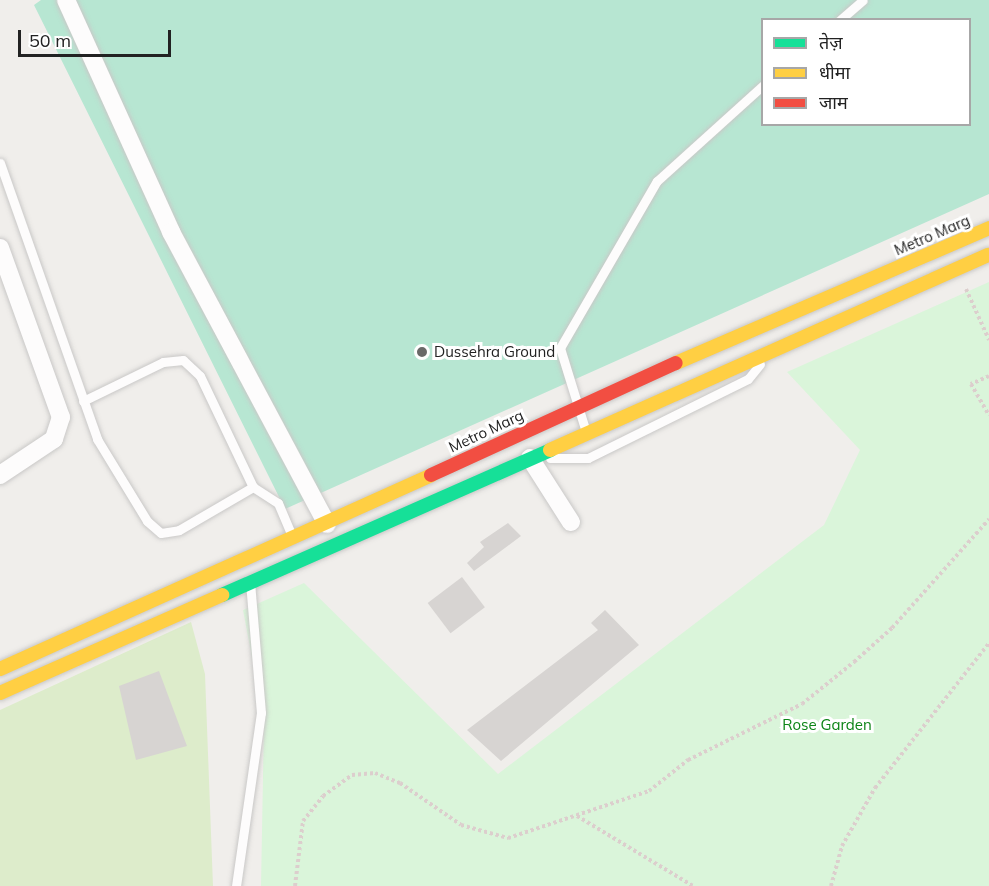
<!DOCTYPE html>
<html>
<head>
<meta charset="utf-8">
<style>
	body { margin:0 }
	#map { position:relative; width:989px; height:886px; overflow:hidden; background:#f0eeeb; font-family:Mulish,"Noto Sans Devanagari",sans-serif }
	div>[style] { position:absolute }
	.grass>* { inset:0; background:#ddeccb }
	.park>* { inset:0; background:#daf5da }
	.pitch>* { inset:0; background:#b7e6d2 }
	.building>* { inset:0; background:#d7d4d2; transform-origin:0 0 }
	.path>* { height:4px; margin-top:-2px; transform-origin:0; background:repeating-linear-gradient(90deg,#dccecd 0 3px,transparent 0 6px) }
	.roads { filter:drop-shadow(0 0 2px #c9c8c7) drop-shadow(0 0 2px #c9c8c7) }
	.lane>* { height:9px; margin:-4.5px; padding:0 4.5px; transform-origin:4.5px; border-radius:4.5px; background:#fdfcfc }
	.street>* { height:18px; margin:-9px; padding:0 9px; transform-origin:9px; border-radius:9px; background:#fdfcfc }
	.fast>* { height:14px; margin:-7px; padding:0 7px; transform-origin:7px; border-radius:7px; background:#16e098 }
	.slow>* { height:14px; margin:-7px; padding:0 7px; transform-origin:7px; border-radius:7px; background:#ffcf43 }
	.jam>* { height:14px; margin:-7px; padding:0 7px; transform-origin:7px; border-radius:7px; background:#f24e42 }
	.dots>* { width:16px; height:16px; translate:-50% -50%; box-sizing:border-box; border:3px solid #fff; border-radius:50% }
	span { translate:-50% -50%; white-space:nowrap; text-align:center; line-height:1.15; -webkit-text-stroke:6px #fff; paint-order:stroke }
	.street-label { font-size:15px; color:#222 }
	.poi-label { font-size:15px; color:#222 }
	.left { translate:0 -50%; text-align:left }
	.park-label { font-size:15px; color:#0c8416 }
	.legend { position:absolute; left:761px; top:18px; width:210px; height:108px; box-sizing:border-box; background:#fff; border:2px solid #a7a7a7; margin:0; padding:8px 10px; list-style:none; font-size:18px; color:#222 }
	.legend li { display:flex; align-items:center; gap:12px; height:30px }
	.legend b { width:30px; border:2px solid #a7a7a7 }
	.scale { position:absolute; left:18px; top:30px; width:153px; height:27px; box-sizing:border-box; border:3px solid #222; border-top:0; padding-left:8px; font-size:18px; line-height:21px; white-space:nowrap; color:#222; -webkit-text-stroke:4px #fff; paint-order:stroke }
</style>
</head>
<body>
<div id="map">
	<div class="grass">
		<div style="clip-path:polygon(191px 622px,205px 674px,213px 886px,0 886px,0 710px)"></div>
	</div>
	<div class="park">
		<div style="clip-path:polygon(989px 282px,989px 886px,261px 886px,264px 721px,243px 610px,304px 583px,498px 774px,824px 525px,860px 450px,787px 372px)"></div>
	</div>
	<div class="pitch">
		<div style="clip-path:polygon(evenodd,41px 0,989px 0,989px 194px,285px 509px,34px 5px,41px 0,762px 20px,970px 20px,970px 124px,762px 124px,762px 20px)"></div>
	</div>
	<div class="building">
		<div style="clip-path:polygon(508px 523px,521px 536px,474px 571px,467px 563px,484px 547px,480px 542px)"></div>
		<div style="left:462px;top:577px;width:38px;height:43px;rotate:53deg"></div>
		<div style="clip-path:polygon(605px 610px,639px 645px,501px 761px,467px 730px,598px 630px,591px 623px)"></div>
		<div style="clip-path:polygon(159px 671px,187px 746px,136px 760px,119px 686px)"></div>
	</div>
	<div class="path">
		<div style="left:966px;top:289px;width:56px;rotate:65.7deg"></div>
		<div style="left:989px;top:376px;width:20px;rotate:156deg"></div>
		<div style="left:971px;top:384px;width:36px;rotate:60deg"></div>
		<div style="left:577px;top:816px;width:135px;rotate:31.1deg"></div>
		<div style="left:295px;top:886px;width:65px;rotate:-83deg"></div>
		<div style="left:303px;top:821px;width:32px;rotate:-51deg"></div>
		<div style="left:323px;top:796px;width:36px;rotate:-36deg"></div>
		<div style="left:352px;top:775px;width:23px;rotate:-5deg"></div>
		<div style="left:375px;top:773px;width:27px;rotate:22deg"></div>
		<div style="left:400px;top:783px;width:74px;rotate:34.5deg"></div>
		<div style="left:461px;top:825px;width:49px;rotate:15.5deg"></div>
		<div style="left:508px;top:838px;width:149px;rotate:-18.4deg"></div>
		<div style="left:649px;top:791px;width:50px;rotate:-38.5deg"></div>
		<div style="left:688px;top:760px;width:127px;rotate:-26.2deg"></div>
		<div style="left:802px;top:704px;width:67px;rotate:-38.9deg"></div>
		<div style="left:854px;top:662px;width:51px;rotate:-41.8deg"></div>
		<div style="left:892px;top:628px;width:146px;rotate:-48.3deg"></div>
		<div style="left:831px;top:886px;width:41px;rotate:-74.6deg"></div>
		<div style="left:842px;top:846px;width:67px;rotate:-60.4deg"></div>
		<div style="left:875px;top:788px;width:184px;rotate:-51.8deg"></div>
	</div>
	<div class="roads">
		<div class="lane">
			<div style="left:840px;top:20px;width:30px;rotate:-41deg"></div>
			<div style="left:0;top:163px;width:293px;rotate:70.6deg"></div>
			<div style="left:97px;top:439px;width:96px;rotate:58.6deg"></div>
			<div style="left:147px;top:521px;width:18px;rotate:41deg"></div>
			<div style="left:161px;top:533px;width:18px;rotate:-9deg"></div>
			<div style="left:179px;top:530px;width:86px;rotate:-30.2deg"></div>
			<div style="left:83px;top:401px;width:89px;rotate:-26deg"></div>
			<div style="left:163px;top:362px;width:20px;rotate:-6deg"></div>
			<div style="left:183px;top:360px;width:23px;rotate:43deg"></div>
			<div style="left:200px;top:376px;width:123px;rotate:64.5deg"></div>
			<div style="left:253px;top:487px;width:30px;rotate:33deg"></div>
			<div style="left:278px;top:503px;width:38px;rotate:67deg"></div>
			<div style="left:586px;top:432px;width:88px;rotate:-107.2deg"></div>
			<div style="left:560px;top:348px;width:193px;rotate:-59.9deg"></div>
			<div style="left:657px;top:181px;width:142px;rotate:-42.1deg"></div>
			<div style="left:550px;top:458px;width:38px"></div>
			<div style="left:588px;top:458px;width:178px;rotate:-26.3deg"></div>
			<div style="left:748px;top:379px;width:19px;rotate:-51deg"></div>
			<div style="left:236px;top:886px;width:175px;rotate:-81.8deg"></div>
			<div style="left:261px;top:713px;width:130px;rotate:-94.8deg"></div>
		</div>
		<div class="street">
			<div style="left:66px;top:0;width:255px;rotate:65.6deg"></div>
			<div style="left:171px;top:232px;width:331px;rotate:61.9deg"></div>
			<div style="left:0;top:248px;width:180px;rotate:70.2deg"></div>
			<div style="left:61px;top:417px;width:23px;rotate:108deg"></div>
			<div style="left:54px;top:439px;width:65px;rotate:146.3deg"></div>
			<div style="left:530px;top:458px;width:76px;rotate:57.4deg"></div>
		</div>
		<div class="fast">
			<div style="left:222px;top:595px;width:359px;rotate:-23.8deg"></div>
		</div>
		<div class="slow">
			<div style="left:676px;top:363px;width:341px;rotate:-23.3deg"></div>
			<div style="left:550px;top:450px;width:480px;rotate:-24deg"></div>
			<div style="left:0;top:669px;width:473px;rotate:-24.2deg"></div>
			<div style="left:0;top:693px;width:243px;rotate:-23.8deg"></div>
		</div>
		<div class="jam">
			<div style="left:431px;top:475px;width:269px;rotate:-24.6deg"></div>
		</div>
	</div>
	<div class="dots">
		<div style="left:422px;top:352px;background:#6a6968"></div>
	</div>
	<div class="street-label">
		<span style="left:932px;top:235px;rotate:-23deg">Metro Marg</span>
		<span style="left:486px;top:431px;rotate:-25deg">Metro Marg</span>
	</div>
	<div class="poi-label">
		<span class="left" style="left:434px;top:352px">Dussehra Ground</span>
	</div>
	<div class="park-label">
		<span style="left:827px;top:725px">Rose Garden</span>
	</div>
	<ul class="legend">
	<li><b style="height:8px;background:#16e098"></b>तेज़</li>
	<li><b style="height:8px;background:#ffcf43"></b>धीमा</li>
	<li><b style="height:8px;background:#f24e42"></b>जाम</li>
	</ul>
	<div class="scale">50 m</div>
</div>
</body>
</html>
